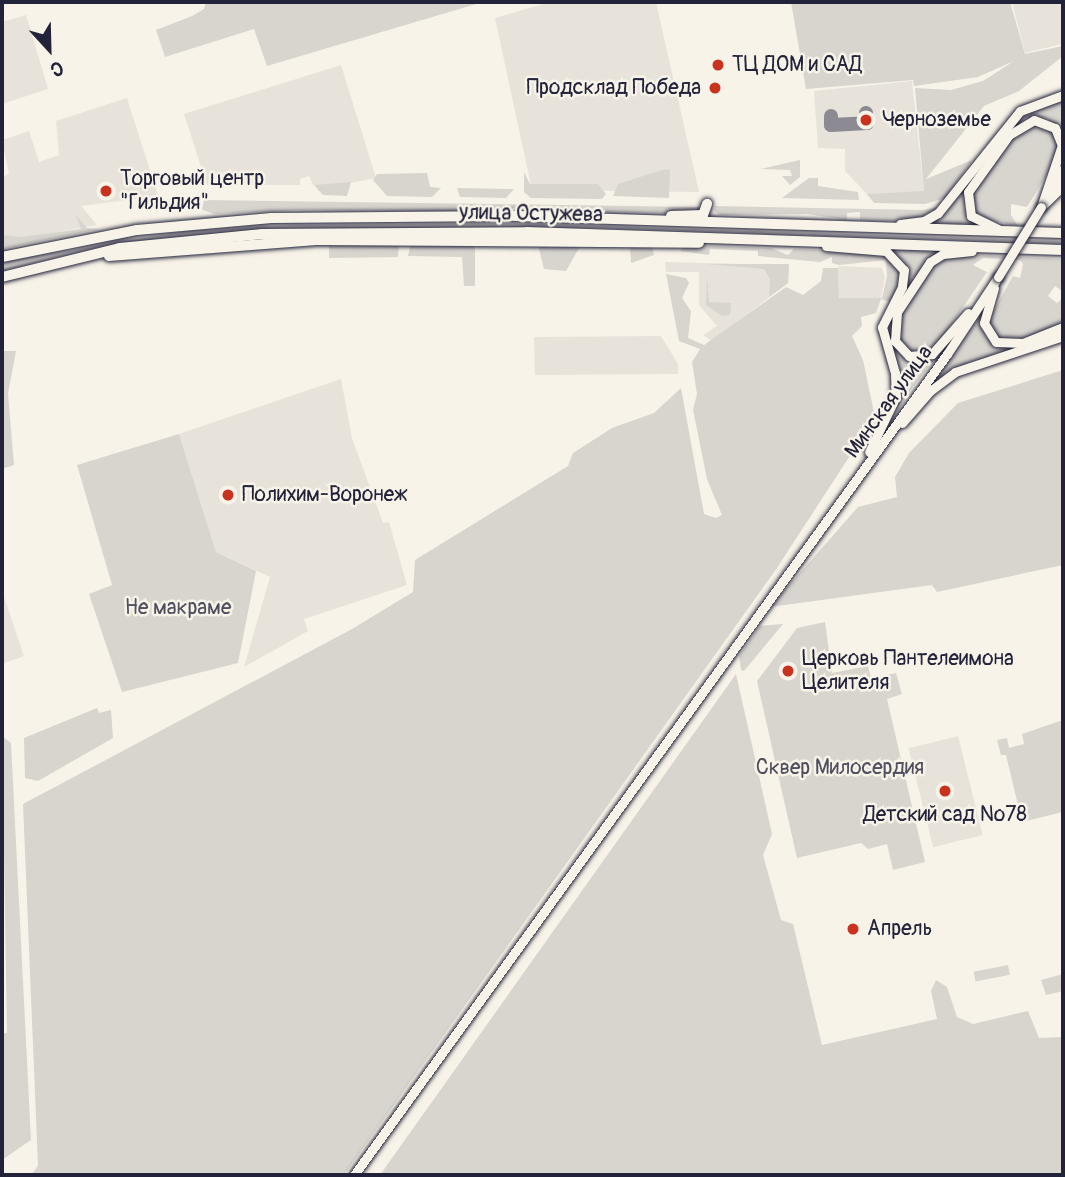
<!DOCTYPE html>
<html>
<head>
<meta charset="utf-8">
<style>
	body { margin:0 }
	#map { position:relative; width:1065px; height:1177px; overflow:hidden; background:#f7f3e8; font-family:Pangolin,sans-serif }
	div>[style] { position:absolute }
	.built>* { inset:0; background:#e7e3db; transform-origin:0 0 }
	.green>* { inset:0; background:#d8d5cf; transform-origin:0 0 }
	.taxiway>* { height:14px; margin:-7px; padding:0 7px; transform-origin:7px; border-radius:7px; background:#8c8a92 }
	.roads { filter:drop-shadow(0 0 2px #22223b) drop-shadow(0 0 2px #22223b) }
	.secondary>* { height:9px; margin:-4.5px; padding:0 4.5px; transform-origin:4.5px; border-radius:4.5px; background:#f7f3e8 }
	.primary>* { height:10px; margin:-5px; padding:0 5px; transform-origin:5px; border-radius:5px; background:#f7f3e8 }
	.bridges { filter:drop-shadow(0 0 2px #22223b) drop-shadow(0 0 2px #22223b) }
	.secondary-bridge>* { height:9px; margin:-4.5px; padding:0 4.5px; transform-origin:4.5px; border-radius:4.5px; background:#f7f3e8 }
	.dots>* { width:19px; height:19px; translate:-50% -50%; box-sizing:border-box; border:4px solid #f7f3e8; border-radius:50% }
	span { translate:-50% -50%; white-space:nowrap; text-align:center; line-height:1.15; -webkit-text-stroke:5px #f7f3e8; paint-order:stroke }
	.poi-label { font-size:21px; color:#22223b }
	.left { translate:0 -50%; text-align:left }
	.right { translate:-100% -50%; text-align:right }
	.street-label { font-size:21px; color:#22223b }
	.park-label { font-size:21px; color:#504f60 }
	.frame { position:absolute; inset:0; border:4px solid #22223b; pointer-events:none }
	.north { position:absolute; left:14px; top:14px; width:70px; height:70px; -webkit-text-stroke:5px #f7f3e8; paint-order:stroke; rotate:158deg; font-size:19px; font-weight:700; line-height:28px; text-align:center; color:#22223b }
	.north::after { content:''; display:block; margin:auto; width:24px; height:32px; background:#22223b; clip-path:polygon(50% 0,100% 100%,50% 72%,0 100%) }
</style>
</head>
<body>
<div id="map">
	<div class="built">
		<div style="clip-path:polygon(550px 2px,656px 2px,699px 192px,532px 190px,495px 18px)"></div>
		<div style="clip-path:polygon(1012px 2px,1063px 2px,1062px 44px,1025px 53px)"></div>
		<div style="clip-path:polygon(26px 15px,48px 89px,2px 104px,2px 22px)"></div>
		<div style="clip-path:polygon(341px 65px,376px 178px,340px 185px,313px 185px,309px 176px,300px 179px,300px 185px,207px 185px,184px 114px)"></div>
		<div style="clip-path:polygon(912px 81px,924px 192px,867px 194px,845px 171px,845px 149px,818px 148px,814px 91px)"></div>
		<div style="clip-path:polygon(127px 98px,158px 196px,81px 206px,97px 225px,18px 239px,2px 237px,2px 177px,9px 174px,2px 140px,29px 131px,39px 162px,59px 155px,56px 121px)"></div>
		<div style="clip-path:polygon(665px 262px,789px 265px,788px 283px,712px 341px,703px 335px,717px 326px,699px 305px,699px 272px,666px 272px)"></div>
		<div style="clip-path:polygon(838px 266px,882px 268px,885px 277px,881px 298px,839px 298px)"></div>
		<div style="clip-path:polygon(661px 336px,678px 364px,678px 374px,535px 375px,534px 337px)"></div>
		<div style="clip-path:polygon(341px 379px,352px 438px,383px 523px,389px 522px,407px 585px,304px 619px,308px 631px,244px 667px,270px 577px,216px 552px,179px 434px)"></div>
		<div style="clip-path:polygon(2px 591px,24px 656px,2px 664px)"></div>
		<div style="left:958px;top:736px;width:102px;height:51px;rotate:76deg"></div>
	</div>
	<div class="green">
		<div style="clip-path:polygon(206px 2px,483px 2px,267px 66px,254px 29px,165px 57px,156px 30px,192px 16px,204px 9px)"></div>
		<div style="clip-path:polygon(791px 2px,1010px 2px,1025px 54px,1063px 46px,1063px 56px,1019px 91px,984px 106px,926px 179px,972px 160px,945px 198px,925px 204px,874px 203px,867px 194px,924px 191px,915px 88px,951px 90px,983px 81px,1014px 61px,978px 77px,914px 86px,913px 80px,806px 89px)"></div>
		<div style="clip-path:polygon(1063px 98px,1063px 135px,1048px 119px,1025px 118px,1011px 129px,970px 181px,964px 207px,970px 220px,981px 227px,921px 225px,948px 208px,1022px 113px)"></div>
		<div style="clip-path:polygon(1034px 122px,1052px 128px,1059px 141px,1055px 161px,1027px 207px,1011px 204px,1011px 215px,1018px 226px,976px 218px,969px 205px,974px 187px,1010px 139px)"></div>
		<div style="clip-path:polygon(800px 160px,800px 177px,790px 185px,782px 176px,792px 176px,790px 170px,761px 169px)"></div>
		<div style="clip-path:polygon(665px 169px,670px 170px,669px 198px,613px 196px,618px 184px)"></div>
		<div style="clip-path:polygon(524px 172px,530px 184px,598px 184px,606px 194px,602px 199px,531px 198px,524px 192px)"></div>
		<div style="clip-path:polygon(427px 173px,430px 187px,441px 188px,432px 197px,387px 196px,373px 180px,377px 174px)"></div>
		<div style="clip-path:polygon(809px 178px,818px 178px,818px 186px,858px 192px,859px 200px,782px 198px)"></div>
		<div style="clip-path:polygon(351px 182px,347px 196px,323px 195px,314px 185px)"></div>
		<div style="clip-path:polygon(457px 188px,514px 189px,506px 198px,460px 197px)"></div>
		<div style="clip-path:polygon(204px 200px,700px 207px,704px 209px,698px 213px,296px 210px,215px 214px,202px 210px)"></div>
		<div style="clip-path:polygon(715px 206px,923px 210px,943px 206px,927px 218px,905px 221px,860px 220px,860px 212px,847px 213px,847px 220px,807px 214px,720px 215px,714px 211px)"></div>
		<div style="clip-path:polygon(75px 214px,87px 228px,99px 229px,2px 249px,2px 235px,20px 237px,81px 229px)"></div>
		<div style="clip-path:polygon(511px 223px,1063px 241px,1063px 244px,593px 228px,276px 228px,117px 243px,2px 271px,2px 262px,17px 259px,187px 231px,291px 225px)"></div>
		<div style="clip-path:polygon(329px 242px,399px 244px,398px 257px,329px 258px)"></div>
		<div style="clip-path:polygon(411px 242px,471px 242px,475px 249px,475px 286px,464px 286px,462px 257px,408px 256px)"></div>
		<div style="clip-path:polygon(574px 243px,579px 248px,566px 271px,544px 269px,538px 245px)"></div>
		<div style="clip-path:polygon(630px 246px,652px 246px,654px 255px,631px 263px)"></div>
		<div style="clip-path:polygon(709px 246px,771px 248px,788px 255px,794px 249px,883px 253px,897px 262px,902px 278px,894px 296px,890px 302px,881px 299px,876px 313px,861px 317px,862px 326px,852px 336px,863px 360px,875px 417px,777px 568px,344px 1175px,31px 1175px,38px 1166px,23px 804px,352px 629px,413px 592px,415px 560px,568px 466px,573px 453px,612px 428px,654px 413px,681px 388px,704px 514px,716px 518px,722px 515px,707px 479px,693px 410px,697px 394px,692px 362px,700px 349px,679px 341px,666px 274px,686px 278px,689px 283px,682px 298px,691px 311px,688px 338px,704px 345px,786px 287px,803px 295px,821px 281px,823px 268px,838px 268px,839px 298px,882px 298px,887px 276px,886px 260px,839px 265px,832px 263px,832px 257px,820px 262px,758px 256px,758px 251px,710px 249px,709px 255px,680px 251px,686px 246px)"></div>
		<div style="clip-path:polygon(888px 249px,944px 251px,896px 308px,891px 320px,891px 340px,899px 354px,921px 361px,939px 353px,893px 413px,897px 405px,885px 325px,906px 267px)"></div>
		<div style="clip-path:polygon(954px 254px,1063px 259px,1063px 292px,1055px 286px,1048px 296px,1057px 303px,1063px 298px,1063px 324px,1016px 342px,1001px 341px,988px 321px,1013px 276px,1020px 278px,1023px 264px,1020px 260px,983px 258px,973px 265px,987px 272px,934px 350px,917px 355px,903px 349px,896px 333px,902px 309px,932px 265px)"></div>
		<div style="clip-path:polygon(706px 264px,789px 264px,788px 283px,769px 297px,770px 279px,764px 269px)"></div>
		<div style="clip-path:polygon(707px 276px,709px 302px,731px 303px,730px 315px,722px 316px,706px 305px)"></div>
		<div style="clip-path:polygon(982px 313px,986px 337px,999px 347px,1063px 333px,933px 383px)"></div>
		<div style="clip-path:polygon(2px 351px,16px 351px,8px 394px,14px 465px,2px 469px)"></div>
		<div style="clip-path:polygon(1063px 370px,1063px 565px,937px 592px,932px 585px,770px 607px,858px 507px,897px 497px,895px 477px,909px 453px,958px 403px)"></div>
		<div style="clip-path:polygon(179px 434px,216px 552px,256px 571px,238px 663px,122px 692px,89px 594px,112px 585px,77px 465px)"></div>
		<div style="clip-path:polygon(825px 622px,832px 673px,868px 666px,871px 678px,896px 673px,902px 694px,887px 699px,925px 862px,893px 870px,887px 844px,868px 849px,861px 843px,797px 858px,757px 681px,797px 628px)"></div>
		<div style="clip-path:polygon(783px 624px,744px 671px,741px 670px,739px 656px,760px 626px)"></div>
		<div style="clip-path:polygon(736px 674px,772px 834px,763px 855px,781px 920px,793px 924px,822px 1045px,937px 1019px,931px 991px,936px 980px,947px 987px,957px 1017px,973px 1024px,1028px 1011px,1039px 1038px,1063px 1037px,1063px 1175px,380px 1175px)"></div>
		<div style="clip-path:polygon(97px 708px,99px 713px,111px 710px,113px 738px,38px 781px,25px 778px,24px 738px)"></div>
		<div style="clip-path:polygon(1063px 720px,1063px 812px,1022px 822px,1006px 755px,1001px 755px,997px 740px,1007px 738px,1009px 748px,1024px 744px,1022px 734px)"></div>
		<div style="clip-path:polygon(2px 736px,11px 743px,31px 1140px,2px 1160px,2px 1033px,7px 1033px)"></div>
		<div style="left:1008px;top:965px;width:10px;height:35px;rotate:79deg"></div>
		<div style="clip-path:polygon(1063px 974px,1063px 991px,1046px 995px,1041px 980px)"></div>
	</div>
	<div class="taxiway">
		<div style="left:831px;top:116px;width:9px;rotate:90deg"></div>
		<div style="left:831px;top:125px;width:36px;rotate:-3deg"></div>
		<div style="left:867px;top:123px;width:10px;rotate:-96deg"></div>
	</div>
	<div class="roads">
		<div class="secondary">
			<div style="left:1050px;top:192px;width:26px;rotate:-61deg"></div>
			<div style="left:1042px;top:206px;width:29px;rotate:-44deg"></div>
			<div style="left:900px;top:224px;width:24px;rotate:-7deg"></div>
			<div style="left:924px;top:221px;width:16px;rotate:-30deg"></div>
			<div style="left:938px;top:213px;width:131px;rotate:-51.2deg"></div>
			<div style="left:1020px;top:111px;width:46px;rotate:-20.4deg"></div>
			<div style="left:998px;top:229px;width:30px;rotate:-154deg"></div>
			<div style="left:971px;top:216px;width:24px;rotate:-97deg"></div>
			<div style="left:968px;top:192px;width:70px;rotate:-54.3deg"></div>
			<div style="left:1009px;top:135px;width:29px;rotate:-31deg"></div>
			<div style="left:1034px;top:120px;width:22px;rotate:21deg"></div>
			<div style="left:1055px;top:128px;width:18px;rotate:68deg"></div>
			<div style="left:1062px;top:145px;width:65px;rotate:108.7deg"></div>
			<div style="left:826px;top:246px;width:60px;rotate:4.8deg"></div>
			<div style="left:886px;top:251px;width:26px;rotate:47deg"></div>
			<div style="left:904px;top:270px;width:17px;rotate:97deg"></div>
			<div style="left:902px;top:287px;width:45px;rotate:116.6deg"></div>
			<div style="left:882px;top:327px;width:48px;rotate:74.2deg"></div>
			<div style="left:895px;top:373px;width:23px;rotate:88deg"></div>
			<div style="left:896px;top:396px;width:62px;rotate:115.7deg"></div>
			<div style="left:994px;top:288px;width:36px;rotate:106deg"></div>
			<div style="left:984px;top:323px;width:22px;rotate:58deg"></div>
			<div style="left:996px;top:342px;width:27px;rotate:2deg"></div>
			<div style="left:1023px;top:343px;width:43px;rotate:-21.8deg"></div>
			<div style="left:968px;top:313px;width:55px;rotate:131.3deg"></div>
			<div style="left:932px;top:354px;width:23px;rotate:175deg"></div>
			<div style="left:909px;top:356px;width:21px;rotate:-133deg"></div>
			<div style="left:895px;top:341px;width:29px;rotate:-86deg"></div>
			<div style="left:897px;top:312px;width:60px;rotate:-56.6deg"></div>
			<div style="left:930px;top:262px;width:15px;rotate:-32deg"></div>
			<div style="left:943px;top:254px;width:29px;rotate:-6deg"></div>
			<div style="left:902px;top:423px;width:43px;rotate:-48.8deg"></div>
			<div style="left:930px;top:391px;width:31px;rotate:-37deg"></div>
			<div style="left:955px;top:372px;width:114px;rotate:-18.4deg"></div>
			<div style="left:354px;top:1175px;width:1013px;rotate:-54.16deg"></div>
			<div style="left:947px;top:354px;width:92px;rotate:-56.5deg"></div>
		</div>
		<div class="primary">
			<div style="left:671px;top:216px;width:32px;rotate:-2deg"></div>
			<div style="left:703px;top:215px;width:12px;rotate:-70deg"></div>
			<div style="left:109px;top:256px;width:208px;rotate:-4.4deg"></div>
			<div style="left:316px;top:240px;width:383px;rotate:0.4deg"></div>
			<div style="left:2px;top:257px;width:138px;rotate:-11.3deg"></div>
			<div style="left:137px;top:230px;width:135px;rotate:-5.1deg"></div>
			<div style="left:271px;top:218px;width:245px;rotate:-0.5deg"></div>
			<div style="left:516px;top:216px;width:547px;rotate:1.78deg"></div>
			<div style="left:2px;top:277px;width:122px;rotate:-13.8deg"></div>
			<div style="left:120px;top:248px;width:143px;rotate:-5.6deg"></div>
			<div style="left:262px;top:234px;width:265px;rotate:-0.4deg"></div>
			<div style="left:527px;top:232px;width:536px;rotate:1.92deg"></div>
		</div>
	</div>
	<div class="bridges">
		<div class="secondary-bridge">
			<div style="left:998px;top:277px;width:82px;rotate:-58.4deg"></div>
		</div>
	</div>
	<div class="dots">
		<div style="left:718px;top:65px;background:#c8321e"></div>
		<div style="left:715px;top:88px;background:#c8321e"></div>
		<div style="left:866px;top:120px;background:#c8321e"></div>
		<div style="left:106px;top:191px;background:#c8321e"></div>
		<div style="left:228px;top:495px;background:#c8321e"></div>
		<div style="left:788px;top:671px;background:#c8321e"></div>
		<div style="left:945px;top:791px;background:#c8321e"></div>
		<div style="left:853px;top:929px;background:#c8321e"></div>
	</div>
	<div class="poi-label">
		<span class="left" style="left:732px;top:65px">ТЦ ДОМ и САД</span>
		<span class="right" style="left:701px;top:88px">Продсклад Победа</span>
		<span class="left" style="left:882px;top:120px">Черноземье</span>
		<span class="left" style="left:120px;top:191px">Торговый центр<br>"Гильдия"</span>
		<span class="left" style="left:242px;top:495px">Полихим-Воронеж</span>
		<span class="left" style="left:802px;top:671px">Церковь Пантелеимона<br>Целителя</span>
		<span style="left:945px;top:815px">Детский сад №78</span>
		<span class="left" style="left:867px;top:929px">Апрель</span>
	</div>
	<div class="street-label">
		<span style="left:531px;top:214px;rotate:1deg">улица Остужева</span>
		<span style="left:889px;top:402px;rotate:-54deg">Минская улица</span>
	</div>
	<div class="park-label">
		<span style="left:178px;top:608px">Не макраме</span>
		<span style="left:840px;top:768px">Сквер Милосердия</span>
	</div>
	<div class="frame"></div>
	<div class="north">С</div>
</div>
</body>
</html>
